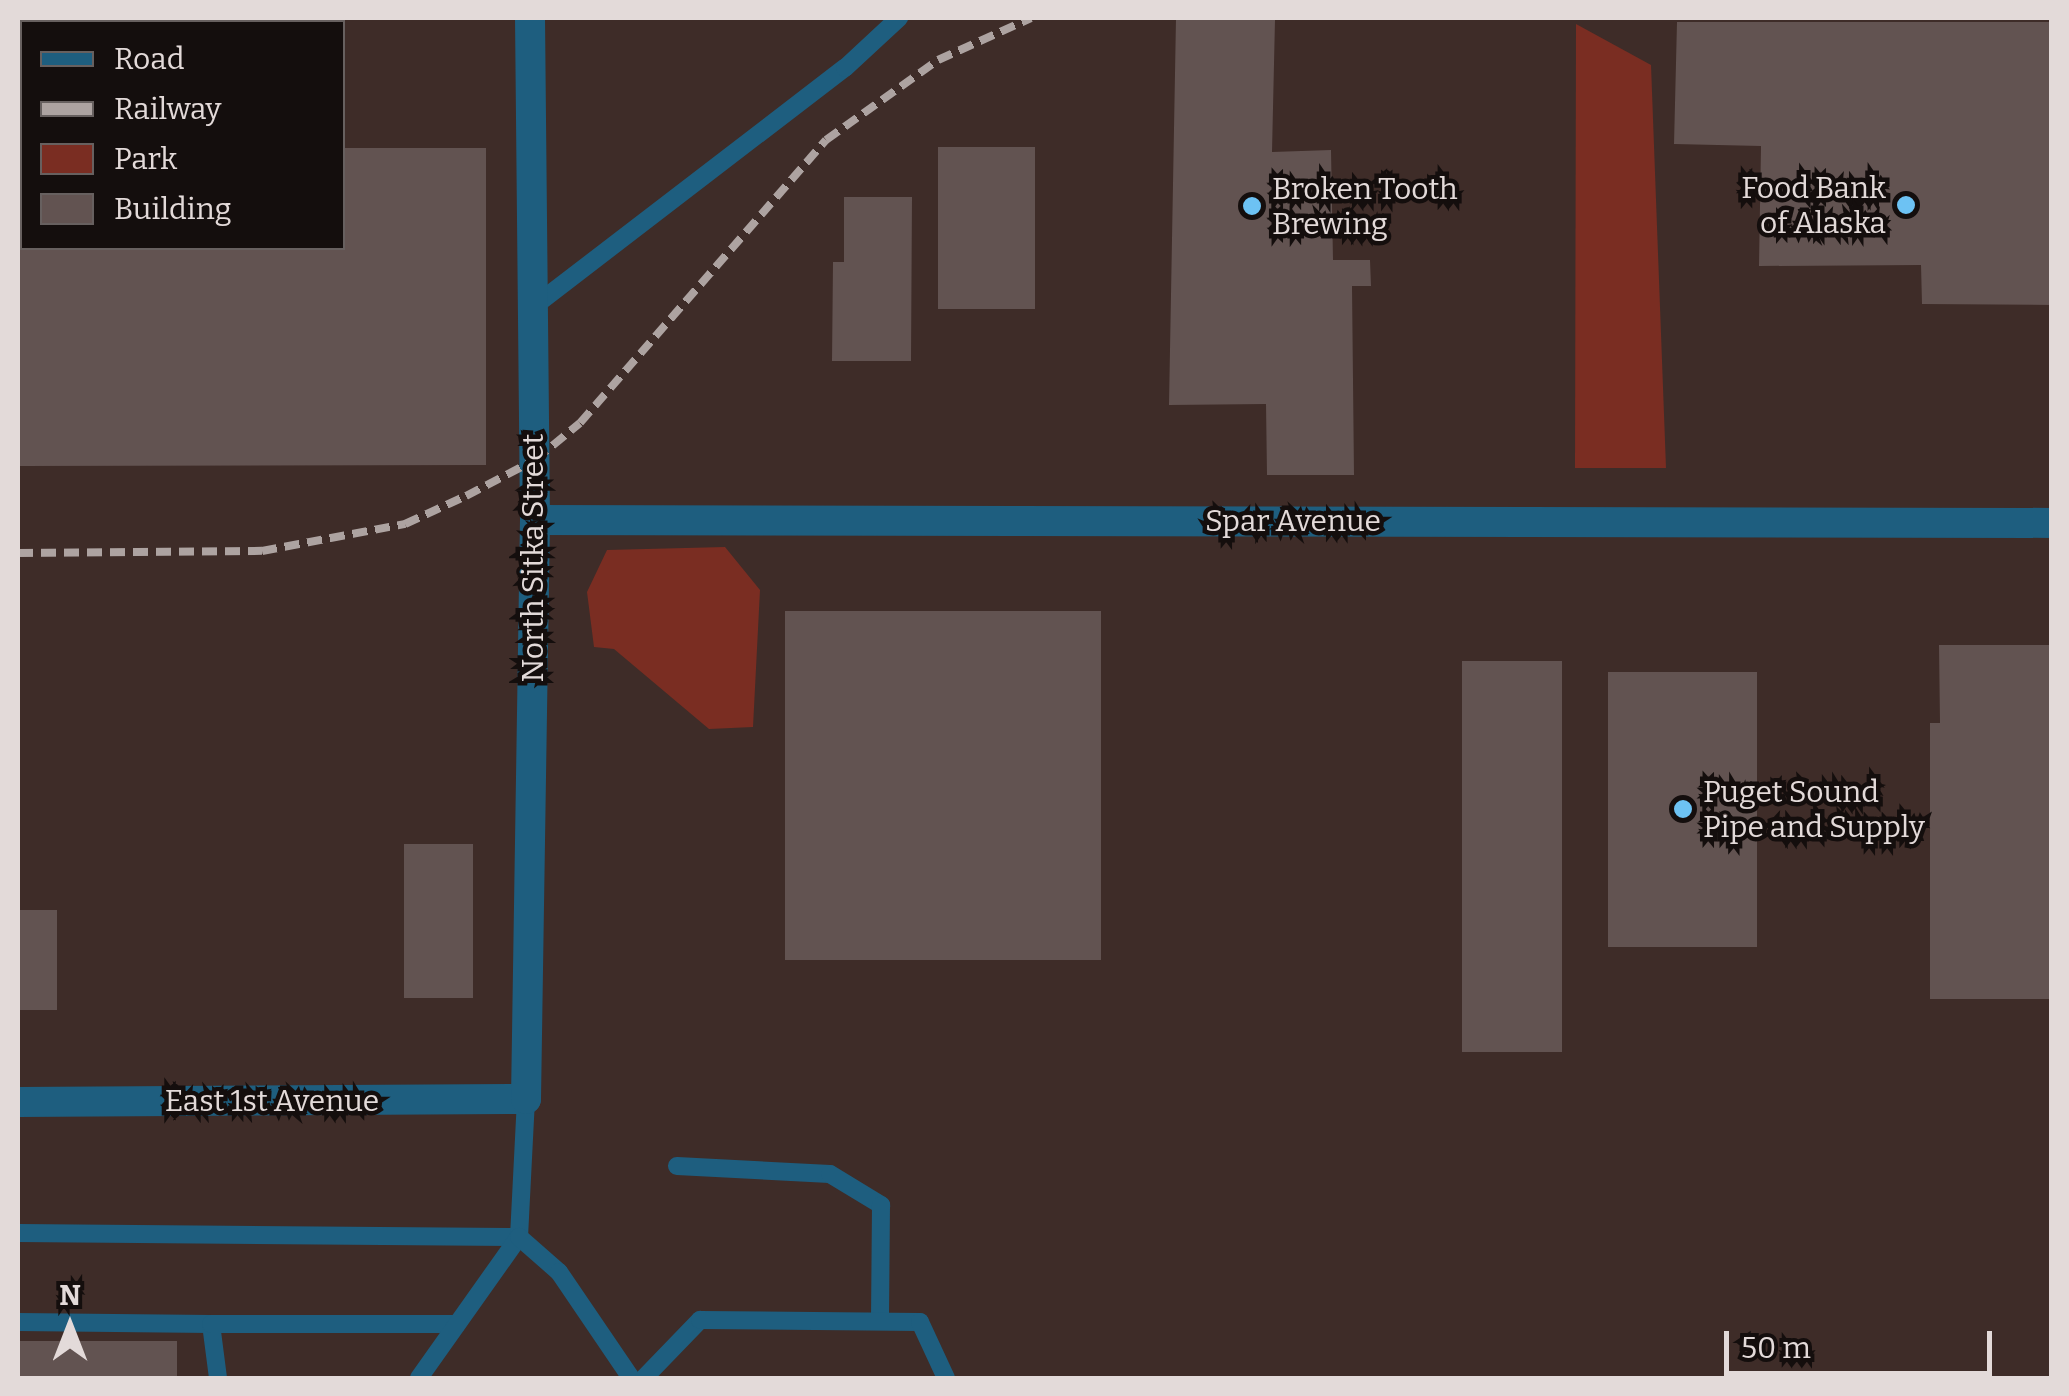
<!DOCTYPE html>
<html>
<head>
<meta charset="utf-8">
<style>
	body { margin:0 }
	#map { position:relative; width:2069px; height:1396px; overflow:hidden; background:#302321; font-family:Bitter,serif }
	div>[style] { position:absolute }
	.built>* { inset:0; background:#3e2c28 }
	.green>* { inset:0; background:#7a2d22 }
	.building>* { inset:0; background:#625351; transform-origin:0 0 }
	.lane>* { height:18px; margin:-9px; padding:0 9px; transform-origin:9px; border-radius:9px; background:#1e5e7f }
	.street>* { height:30px; margin:-15px; padding:0 15px; transform-origin:15px; border-radius:15px; background:#1e5e7f }
	.rail>* { height:8px; margin-top:-4px; transform-origin:0; background:repeating-linear-gradient(90deg,#ada3a1 0 15px,transparent 0 23px) }
	.dots>* { width:28px; height:28px; translate:-50% -50%; box-sizing:border-box; border:5px solid #140e0d; border-radius:50% }
	span { translate:-50% -50%; white-space:nowrap; text-align:center; line-height:1.15; -webkit-text-stroke:9px #140e0d; paint-order:stroke }
	.poi-label { font-size:30px; color:#e3dad9 }
	.right { translate:-100% -50%; text-align:right }
	.left { translate:0 -50%; text-align:left }
	.street-label { font-size:30px; color:#e3dad9 }
	.frame { position:absolute; inset:0; border:20px solid #e3dad9; pointer-events:none }
	.legend { position:absolute; left:20px; top:20px; width:325px; height:230px; box-sizing:border-box; background:#140e0d; border:2px solid #67605f; margin:0; padding:12px 18px; list-style:none; font-size:30px; color:#e3dad9 }
	.legend li { display:flex; align-items:center; gap:20px; height:50px }
	.legend b { width:50px; border:2px solid #67605f }
	.north { position:absolute; left:20px; top:1276px; width:100px; height:100px; -webkit-text-stroke:8px #140e0d; paint-order:stroke; rotate:0deg; font-size:28px; font-weight:700; line-height:40px; text-align:center; color:#e3dad9 }
	.north::after { content:''; display:block; margin:auto; width:35px; height:45px; background:#e3dad9; clip-path:polygon(50% 0,100% 100%,50% 72%,0 100%) }
	.scale { position:absolute; left:1724px; top:1331px; width:268px; height:45px; box-sizing:border-box; border:5px solid #e3dad9; border-top:0; padding-left:12px; font-size:30px; line-height:35px; white-space:nowrap; color:#e3dad9; -webkit-text-stroke:8px #140e0d; paint-order:stroke }
</style>
</head>
<body>
<div id="map">
	<div class="built">
		<div style="clip-path:polygon(evenodd,18px 18px,2051px 18px,2051px 1378px,18px 1378px,18px 18px,22px 22px,342px 22px,342px 248px,22px 248px,22px 22px)"></div>
	</div>
	<div class="green">
		<div style="clip-path:polygon(1576px 24px,1651px 65px,1666px 468px,1575px 468px)"></div>
		<div style="clip-path:polygon(725px 547px,760px 590px,753px 727px,709px 729px,614px 649px,594px 647px,587px 592px,607px 550px)"></div>
	</div>
	<div class="building">
		<div style="clip-path:polygon(1176px 18px,1275px 20px,1272px 152px,1331px 150px,1333px 260px,1370px 260px,1371px 286px,1352px 286px,1354px 475px,1267px 475px,1266px 404px,1169px 405px)"></div>
		<div style="clip-path:polygon(1677px 22px,2052px 22px,2052px 305px,1922px 304px,1921px 265px,1759px 266px,1761px 146px,1674px 144px)"></div>
		<div style="clip-path:polygon(18px 147px,22px 248px,342px 248px,342px 148px,486px 148px,486px 465px,18px 466px)"></div>
		<div style="left:938px;top:147px;width:97px;height:162px"></div>
		<div style="clip-path:polygon(844px 197px,912px 197px,911px 361px,832px 361px,833px 262px,844px 262px)"></div>
		<div style="left:1101px;top:611px;width:349px;height:316px;rotate:90deg"></div>
		<div style="clip-path:polygon(1939px 645px,2052px 645px,2052px 999px,1930px 999px,1930px 723px,1940px 723px)"></div>
		<div style="left:1462px;top:661px;width:100px;height:391px"></div>
		<div style="left:1608px;top:672px;width:149px;height:275px"></div>
		<div style="left:404px;top:844px;width:69px;height:154px"></div>
		<div style="left:18px;top:910px;width:39px;height:100px"></div>
		<div style="left:18px;top:1341px;width:159px;height:37px"></div>
	</div>
	<div class="lane">
		<div style="left:533px;top:307px;width:393px;rotate:-37.5deg"></div>
		<div style="left:845px;top:68px;width:74px;rotate:-42.8deg"></div>
		<div style="left:677px;top:1166px;width:153px;rotate:3deg"></div>
		<div style="left:830px;top:1174px;width:60px;rotate:31.3deg"></div>
		<div style="left:881px;top:1205px;width:116px;rotate:90.5deg"></div>
		<div style="left:18px;top:1233px;width:501px;rotate:0.46deg"></div>
		<div style="left:519px;top:1237px;width:138px;rotate:-87.1deg"></div>
		<div style="left:18px;top:1322px;width:193px;rotate:0.6deg"></div>
		<div style="left:211px;top:1324px;width:54px;rotate:82.6deg"></div>
		<div style="left:211px;top:1324px;width:246px"></div>
		<div style="left:419px;top:1378px;width:173px;rotate:-54.7deg"></div>
		<div style="left:519px;top:1237px;width:53px;rotate:41.2deg"></div>
		<div style="left:559px;top:1272px;width:128px;rotate:55.8deg"></div>
		<div style="left:644px;top:1378px;width:81px;rotate:-46deg"></div>
		<div style="left:700px;top:1320px;width:220px;rotate:0.5deg"></div>
		<div style="left:920px;top:1322px;width:62px;rotate:65.1deg"></div>
	</div>
	<div class="street">
		<div style="left:535px;top:520px;width:1517px;rotate:0.11deg"></div>
		<div style="left:18px;top:1102px;width:508px;rotate:-0.34deg"></div>
		<div style="left:526px;top:1099px;width:579px;rotate:-89.11deg"></div>
		<div style="left:535px;top:520px;width:502px;rotate:-90.57deg"></div>
	</div>
	<div class="rail">
		<div style="left:18px;top:553px;width:244px;rotate:-0.5deg"></div>
		<div style="left:262px;top:551px;width:146px;rotate:-10.7deg"></div>
		<div style="left:405px;top:524px;width:67px;rotate:-24.7deg"></div>
		<div style="left:466px;top:496px;width:78px;rotate:-27.6deg"></div>
		<div style="left:535px;top:460px;width:58px;rotate:-39.4deg"></div>
		<div style="left:580px;top:423px;width:375px;rotate:-49deg"></div>
		<div style="left:826px;top:140px;width:138px;rotate:-35.5deg"></div>
		<div style="left:938px;top:60px;width:102px;rotate:-24.3deg"></div>
	</div>
	<div class="dots">
		<div style="left:1906px;top:205px;background:#6dc2f3"></div>
		<div style="left:1252px;top:206px;background:#6dc2f3"></div>
		<div style="left:1683px;top:809px;background:#6dc2f3"></div>
	</div>
	<div class="poi-label">
		<span class="right" style="left:1886px;top:205px">Food Bank<br>of Alaska</span>
		<span class="left" style="left:1272px;top:206px">Broken Tooth<br>Brewing</span>
		<span class="left" style="left:1703px;top:809px">Puget Sound<br>Pipe and Supply</span>
	</div>
	<div class="street-label">
		<span style="left:1293px;top:521px">Spar Avenue</span>
		<span style="left:533px;top:558px;rotate:-90deg">North Sitka Street</span>
		<span style="left:272px;top:1101px">East 1st Avenue</span>
	</div>
	<div class="frame"></div>
	<ul class="legend">
	<li><b style="height:12px;background:#1e5e7f"></b>Road</li>
	<li><b style="height:12px;background:#ada3a1"></b>Railway</li>
	<li><b style="height:28px;background:#7a2d22"></b>Park</li>
	<li><b style="height:28px;background:#625351"></b>Building</li>
	</ul>
	<div class="north">N</div>
	<div class="scale">50 m</div>
</div>
</body>
</html>
